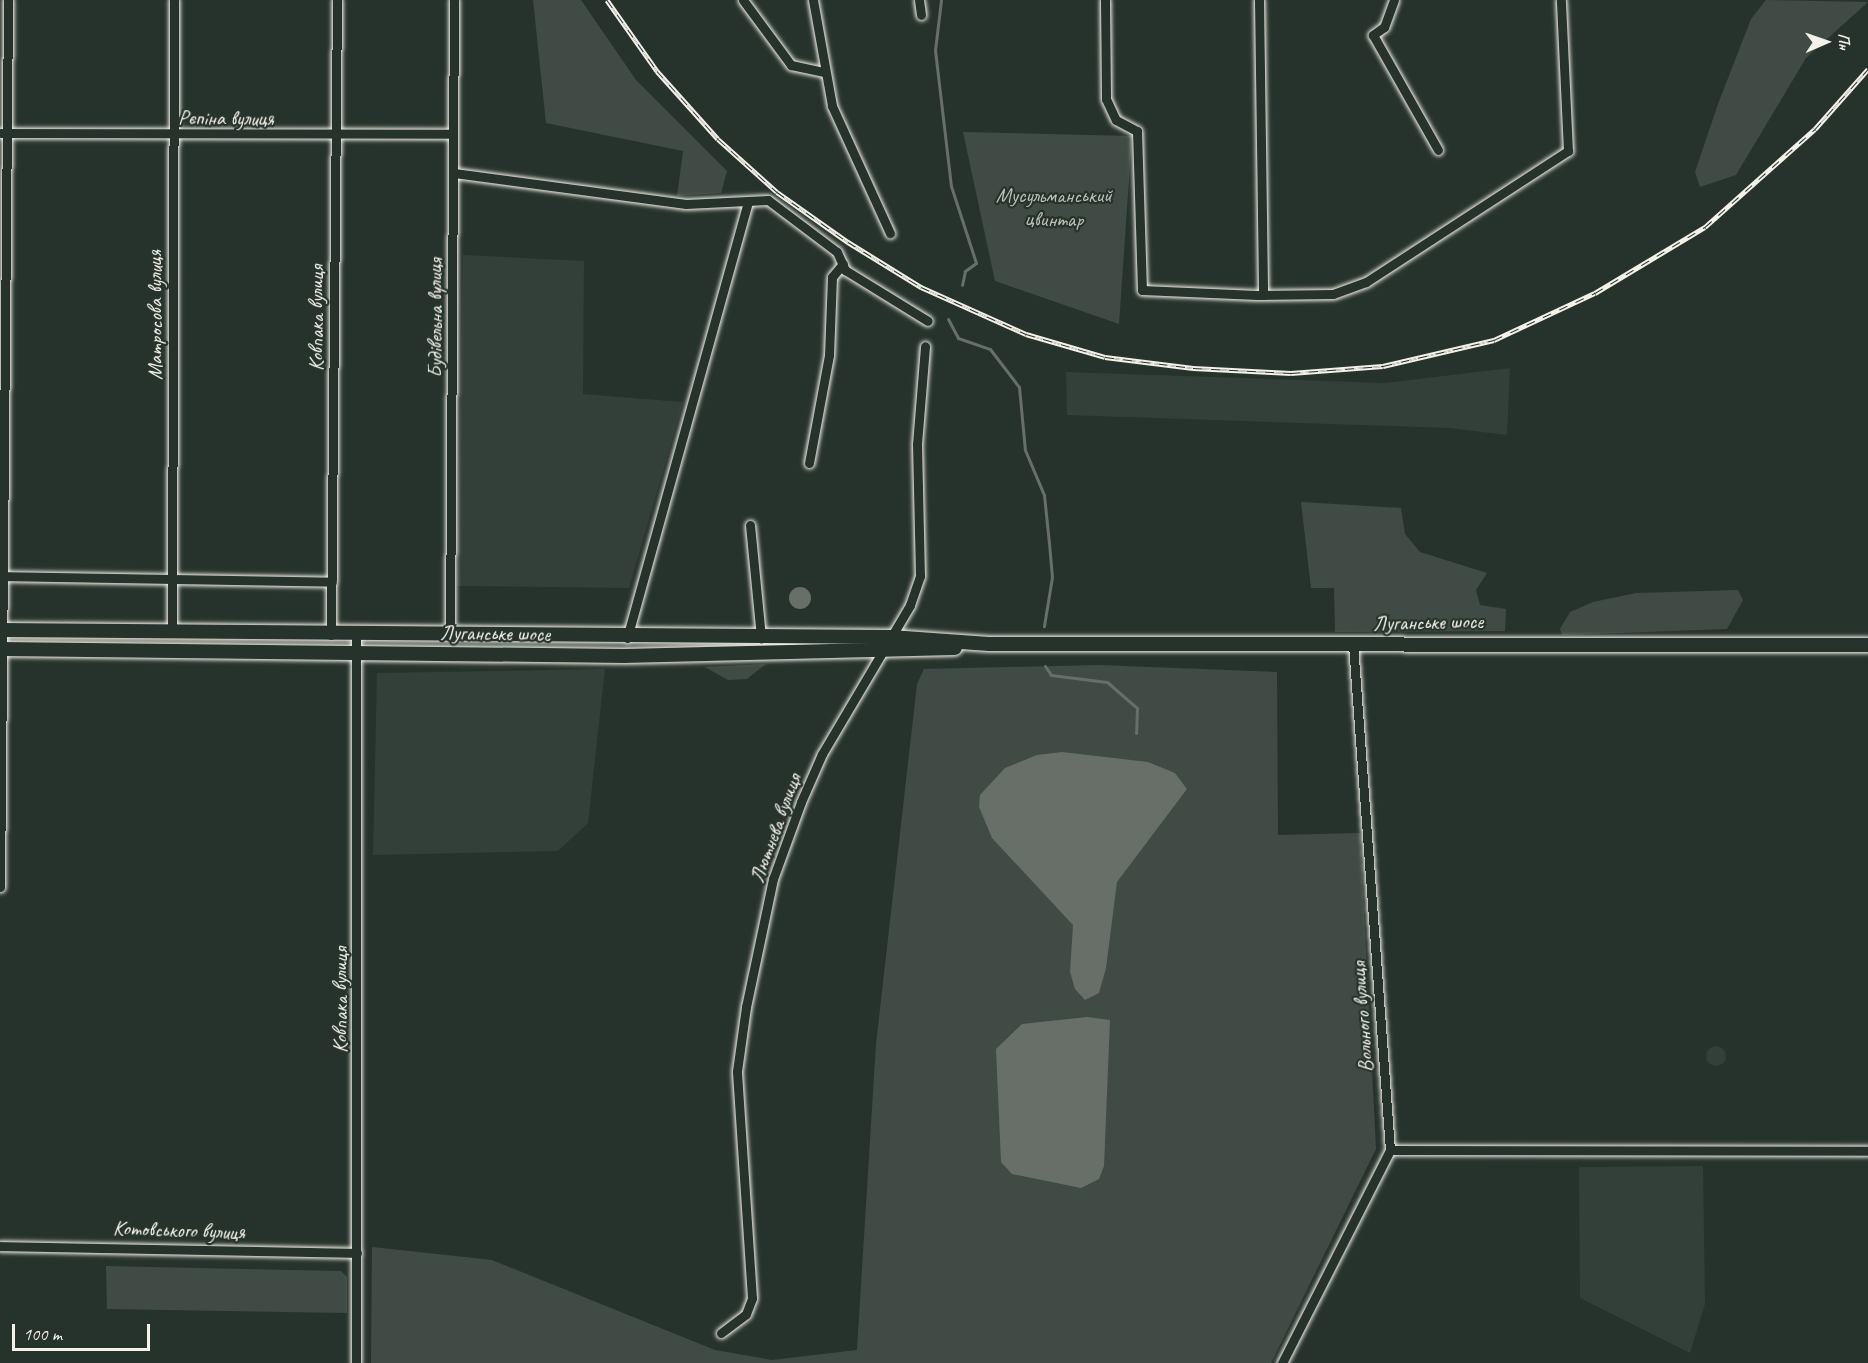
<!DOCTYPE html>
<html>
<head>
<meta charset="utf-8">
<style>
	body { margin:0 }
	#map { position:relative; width:1868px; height:1363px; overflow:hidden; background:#26332d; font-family:Caveat,sans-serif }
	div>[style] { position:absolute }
	.built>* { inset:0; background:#333f39 }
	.round { border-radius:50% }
	.green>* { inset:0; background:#414b45 }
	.water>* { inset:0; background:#676f68 }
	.stream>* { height:3px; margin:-1.5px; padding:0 1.5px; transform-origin:1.5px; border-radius:1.5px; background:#676f68 }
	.roads { filter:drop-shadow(0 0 2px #f4f1e8) drop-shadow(0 0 2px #f4f1e8) }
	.minor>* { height:9px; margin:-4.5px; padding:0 4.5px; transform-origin:4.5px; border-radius:4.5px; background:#26332d }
	.primary>* { height:14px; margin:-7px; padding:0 7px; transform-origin:7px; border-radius:7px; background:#26332d }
	.rail>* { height:5px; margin-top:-2.5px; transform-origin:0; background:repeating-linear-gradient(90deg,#26332d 0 9px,#f4f1e8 0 18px); box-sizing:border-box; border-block:2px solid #f4f1e8 }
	span { translate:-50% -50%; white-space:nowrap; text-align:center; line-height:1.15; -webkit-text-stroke:4.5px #26332d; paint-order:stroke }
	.street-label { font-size:21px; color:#f4f1e8 }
	.park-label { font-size:21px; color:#bebfb7 }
	.north { position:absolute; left:1796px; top:12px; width:60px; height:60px; -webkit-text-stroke:4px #26332d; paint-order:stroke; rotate:88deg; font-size:16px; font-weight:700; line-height:24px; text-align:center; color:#f4f1e8 }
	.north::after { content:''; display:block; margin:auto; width:21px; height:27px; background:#f4f1e8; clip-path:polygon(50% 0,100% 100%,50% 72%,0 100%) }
	.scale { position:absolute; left:12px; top:1324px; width:138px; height:27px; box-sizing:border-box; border:3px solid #f4f1e8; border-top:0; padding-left:8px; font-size:18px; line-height:21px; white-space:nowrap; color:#f4f1e8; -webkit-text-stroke:4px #26332d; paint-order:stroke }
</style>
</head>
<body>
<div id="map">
	<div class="built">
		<div style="clip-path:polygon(463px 255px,584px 261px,583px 394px,683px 402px,629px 588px,457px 586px)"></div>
		<div style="clip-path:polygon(1510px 368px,1507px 435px,1450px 428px,1067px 415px,1066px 372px,1385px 383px)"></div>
		<div style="clip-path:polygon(605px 669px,588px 823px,558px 851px,373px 855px,377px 673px)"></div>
		<div class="round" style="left:1706px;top:1046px;width:20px;height:20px"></div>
		<div style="clip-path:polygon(1703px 1166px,1705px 1304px,1690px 1353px,1580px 1298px,1579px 1167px)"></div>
	</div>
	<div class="green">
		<div style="clip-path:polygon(533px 0,581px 0,636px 80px,727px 171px,721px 193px,677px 196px,683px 151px,546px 123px)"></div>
		<div style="clip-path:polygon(1766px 0,1868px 2px,1806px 58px,1736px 175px,1700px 187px,1695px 172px,1718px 104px,1751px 19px)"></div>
		<div style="clip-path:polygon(963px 132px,1132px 136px,1119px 324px,995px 281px)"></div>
		<div style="clip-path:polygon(1301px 502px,1401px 508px,1405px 534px,1420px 552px,1487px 573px,1476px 590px,1480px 605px,1506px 609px,1505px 631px,1335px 632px,1334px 588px,1311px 588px)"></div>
		<div style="clip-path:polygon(1738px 590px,1743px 600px,1727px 629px,1562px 635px,1560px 629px,1570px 612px,1593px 602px,1636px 593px)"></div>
		<div style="clip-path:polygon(766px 664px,747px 679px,728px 680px,705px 667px)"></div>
		<div style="clip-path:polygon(1099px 665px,1277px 672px,1278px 835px,1360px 833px,1376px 1149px,1271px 1363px,371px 1363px,372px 1247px,492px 1260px,715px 1350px,772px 1360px,857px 1350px,876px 1044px,917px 684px,924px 669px)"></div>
		<div style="clip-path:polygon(106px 1266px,341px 1271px,347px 1277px,347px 1313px,107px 1309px)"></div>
	</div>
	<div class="water">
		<div class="round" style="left:789px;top:587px;width:22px;height:22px"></div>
		<div style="clip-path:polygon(1062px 752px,1148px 762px,1175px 773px,1187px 789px,1117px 882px,1106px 968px,1099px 993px,1085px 1000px,1075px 989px,1070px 972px,1073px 925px,992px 838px,979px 807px,980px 795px,1005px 768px,1037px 755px)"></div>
		<div style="clip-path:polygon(1087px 1017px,1110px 1020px,1104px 1166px,1099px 1179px,1081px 1188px,1012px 1174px,1001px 1162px,996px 1049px,1022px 1024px)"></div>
	</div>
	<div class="stream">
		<div style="left:941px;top:0;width:50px;rotate:96.8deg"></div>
		<div style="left:935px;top:50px;width:137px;rotate:83.3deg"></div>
		<div style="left:951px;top:186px;width:81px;rotate:72deg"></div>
		<div style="left:976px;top:263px;width:14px;rotate:144deg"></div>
		<div style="left:965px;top:271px;width:14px;rotate:102deg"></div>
		<div style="left:948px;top:319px;width:21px;rotate:62deg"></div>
		<div style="left:958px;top:338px;width:34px;rotate:19deg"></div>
		<div style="left:990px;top:349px;width:48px;rotate:52.7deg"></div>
		<div style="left:1019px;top:387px;width:63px;rotate:84.6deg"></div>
		<div style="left:1025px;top:450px;width:49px;rotate:67.1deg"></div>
		<div style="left:1044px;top:495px;width:48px;rotate:84.1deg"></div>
		<div style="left:1049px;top:543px;width:34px;rotate:85deg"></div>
		<div style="left:1052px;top:577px;width:50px;rotate:99.3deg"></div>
		<div style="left:1045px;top:666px;width:11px;rotate:56deg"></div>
		<div style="left:1051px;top:675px;width:56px;rotate:7.1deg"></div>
		<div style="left:1107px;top:682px;width:40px;rotate:41deg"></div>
		<div style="left:1137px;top:708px;width:25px;rotate:92deg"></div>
	</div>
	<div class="roads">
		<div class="minor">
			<div style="left:743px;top:0;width:81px;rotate:53.6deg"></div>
			<div style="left:791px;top:65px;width:34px;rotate:12deg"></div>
			<div style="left:813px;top:0;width:108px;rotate:79.8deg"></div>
			<div style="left:832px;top:106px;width:140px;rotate:65.5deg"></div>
			<div style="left:919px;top:0;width:15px;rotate:82deg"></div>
			<div style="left:1105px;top:0;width:99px;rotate:89.4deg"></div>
			<div style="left:1106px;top:99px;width:23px;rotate:65deg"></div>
			<div style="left:1116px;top:120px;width:24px;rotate:28deg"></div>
			<div style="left:1137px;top:131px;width:159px;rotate:88.2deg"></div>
			<div style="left:1142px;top:290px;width:115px;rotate:2.5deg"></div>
			<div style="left:1257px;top:295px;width:76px;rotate:-0.8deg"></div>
			<div style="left:1333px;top:294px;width:35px;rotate:-20deg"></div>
			<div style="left:1366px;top:282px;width:241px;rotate:-33deg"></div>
			<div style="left:1568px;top:151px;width:151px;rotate:-92.7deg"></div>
			<div style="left:1259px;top:0;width:295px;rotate:89.2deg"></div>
			<div style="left:1394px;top:0;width:29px;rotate:110deg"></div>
			<div style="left:1384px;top:27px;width:14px;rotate:144deg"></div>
			<div style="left:1373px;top:35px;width:132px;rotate:60.5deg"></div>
			<div style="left:1px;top:133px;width:451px;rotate:0.1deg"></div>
			<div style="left:454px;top:173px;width:234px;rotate:7.6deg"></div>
			<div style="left:686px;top:204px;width:82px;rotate:-2.8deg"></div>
			<div style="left:768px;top:200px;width:86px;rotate:37deg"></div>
			<div style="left:837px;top:252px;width:20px;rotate:66deg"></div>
			<div style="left:845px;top:270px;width:97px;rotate:31.6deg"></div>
			<div style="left:809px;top:463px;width:110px;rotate:-79.5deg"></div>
			<div style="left:829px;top:355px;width:78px;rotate:-87.8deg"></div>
			<div style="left:832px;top:277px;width:17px;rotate:-50deg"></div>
			<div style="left:750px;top:525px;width:114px;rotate:84.4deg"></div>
			<div style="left:0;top:576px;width:332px;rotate:1deg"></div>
			<div style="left:172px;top:631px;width:631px;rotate:-89.82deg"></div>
			<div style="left:331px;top:635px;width:635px;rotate:-89.46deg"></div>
			<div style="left:450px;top:636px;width:636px;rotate:-89.64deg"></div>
			<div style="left:627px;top:638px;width:452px;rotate:-74.5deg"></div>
			<div style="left:0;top:887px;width:887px;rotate:-89.48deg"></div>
			<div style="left:1390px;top:1150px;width:478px;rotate:0.1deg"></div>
			<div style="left:0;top:1246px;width:357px;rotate:1.1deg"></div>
			<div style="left:721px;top:1333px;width:31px;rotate:-37deg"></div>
			<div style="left:746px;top:1314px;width:17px;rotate:-69deg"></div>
			<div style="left:752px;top:1298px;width:227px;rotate:-93.8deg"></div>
			<div style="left:737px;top:1071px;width:65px;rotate:-82deg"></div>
			<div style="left:746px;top:1007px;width:131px;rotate:-78.1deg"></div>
			<div style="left:773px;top:879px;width:82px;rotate:-70deg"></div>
			<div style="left:801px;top:802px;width:52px;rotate:-66.4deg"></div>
			<div style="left:822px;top:754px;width:173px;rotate:-59.4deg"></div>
			<div style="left:910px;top:605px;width:31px;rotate:-71deg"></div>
			<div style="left:920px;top:576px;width:132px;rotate:-91.3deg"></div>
			<div style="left:917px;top:444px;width:98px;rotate:-85.3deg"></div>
			<div style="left:356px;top:1363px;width:726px;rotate:-90deg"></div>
			<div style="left:1282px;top:1363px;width:239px;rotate:-63.1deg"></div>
			<div style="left:1390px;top:1150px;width:507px;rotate:-94.18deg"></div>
		</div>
		<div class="primary">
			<div style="left:0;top:630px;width:891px;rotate:0.45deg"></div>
			<div style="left:891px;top:637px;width:98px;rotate:4.1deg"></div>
			<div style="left:989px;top:644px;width:879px;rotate:0.07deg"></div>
			<div style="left:0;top:649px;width:624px;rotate:0.64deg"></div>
			<div style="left:624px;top:656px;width:331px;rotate:-1.4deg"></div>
		</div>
	</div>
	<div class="rail">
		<div style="left:607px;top:0;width:87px;rotate:54.8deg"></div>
		<div style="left:657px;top:71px;width:91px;rotate:48.1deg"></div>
		<div style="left:718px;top:139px;width:79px;rotate:41.9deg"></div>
		<div style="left:777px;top:192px;width:87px;rotate:35.2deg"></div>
		<div style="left:848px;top:242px;width:86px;rotate:31.7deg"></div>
		<div style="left:921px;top:287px;width:115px;rotate:24.1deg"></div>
		<div style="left:1026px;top:334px;width:82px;rotate:16.2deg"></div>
		<div style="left:1105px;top:357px;width:89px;rotate:7.1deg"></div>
		<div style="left:1193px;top:368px;width:98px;rotate:2.9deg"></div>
		<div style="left:1291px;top:373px;width:92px;rotate:-4.4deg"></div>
		<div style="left:1383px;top:366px;width:114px;rotate:-13.2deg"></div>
		<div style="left:1494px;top:340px;width:111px;rotate:-25deg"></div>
		<div style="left:1595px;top:293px;width:128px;rotate:-31deg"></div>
		<div style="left:1705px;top:227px;width:147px;rotate:-41.7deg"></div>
		<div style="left:1815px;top:129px;width:80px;rotate:-48.5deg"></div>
	</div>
	<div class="street-label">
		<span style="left:226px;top:118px;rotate:1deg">Рєпіна вулиця</span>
		<span style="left:155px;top:315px;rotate:-90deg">Матросова вулиця</span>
		<span style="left:316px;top:318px;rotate:-90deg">Ковпака вулиця</span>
		<span style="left:435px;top:318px;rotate:-90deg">Будівельна вулиця</span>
		<span style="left:1428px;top:622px;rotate:-1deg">Луганське шосе</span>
		<span style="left:495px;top:633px;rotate:1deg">Луганське шосе</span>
		<span style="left:775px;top:828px;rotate:-70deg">Лютнева вулиця</span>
		<span style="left:340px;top:1000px;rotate:-90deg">Ковпака вулиця</span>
		<span style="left:1362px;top:1017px;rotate:-94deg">Вольного вулиця</span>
		<span style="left:179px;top:1230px;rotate:2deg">Котовського вулиця</span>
	</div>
	<div class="park-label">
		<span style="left:1054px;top:207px">Мусульманський<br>цвинтар</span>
	</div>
	<div class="north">Пн</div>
	<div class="scale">100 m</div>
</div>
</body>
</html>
